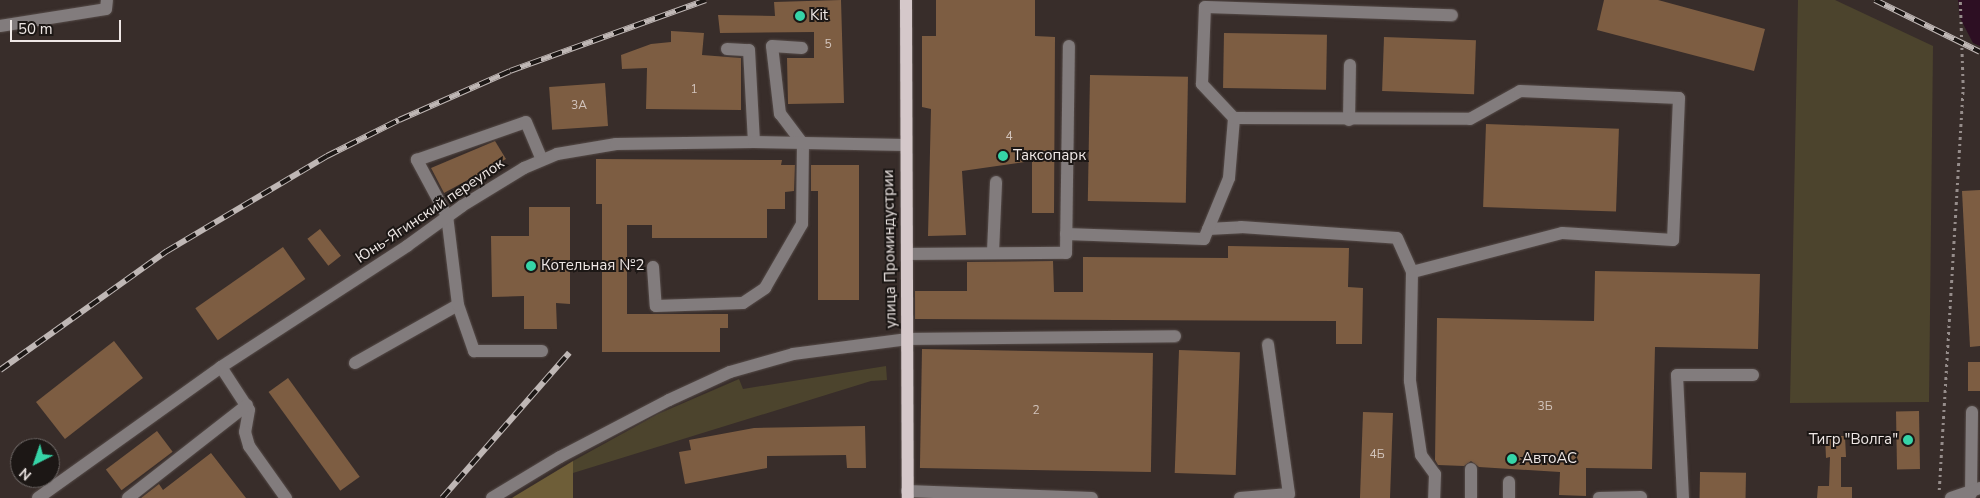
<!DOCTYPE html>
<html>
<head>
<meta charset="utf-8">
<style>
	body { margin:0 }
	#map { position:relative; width:1980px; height:498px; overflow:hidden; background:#382d2a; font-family:"Nunito Sans",sans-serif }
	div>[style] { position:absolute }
	.green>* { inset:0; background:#4c442d }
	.forest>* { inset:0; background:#6e5e38 }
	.water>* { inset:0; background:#2d0f23 }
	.building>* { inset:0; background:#7d5d42; transform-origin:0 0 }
	.path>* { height:2.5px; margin-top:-1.25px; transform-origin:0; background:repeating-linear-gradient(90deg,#968d8b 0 2.5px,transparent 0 6.5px) }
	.roads { filter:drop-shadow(0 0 1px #554b48) drop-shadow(0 0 1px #554b48) }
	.minor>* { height:12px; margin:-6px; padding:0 6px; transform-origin:6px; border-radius:6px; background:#827c7d }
	.major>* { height:12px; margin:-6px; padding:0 6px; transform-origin:6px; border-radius:6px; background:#d5c8ca }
	.rail>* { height:5.5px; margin-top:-2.75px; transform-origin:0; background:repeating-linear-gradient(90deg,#1c1715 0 11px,#bfb7b5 0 22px); box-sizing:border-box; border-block:1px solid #bfb7b5 }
	.dots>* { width:14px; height:14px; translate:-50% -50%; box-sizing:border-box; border:2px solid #1c1715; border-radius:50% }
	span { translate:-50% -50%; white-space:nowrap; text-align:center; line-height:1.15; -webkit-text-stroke:4px #1c1715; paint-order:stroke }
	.number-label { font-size:12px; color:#d2c4bc }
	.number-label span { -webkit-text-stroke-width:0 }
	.poi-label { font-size:15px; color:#eee7e5 }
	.left { translate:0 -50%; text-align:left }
	.right { translate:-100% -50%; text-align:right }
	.street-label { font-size:15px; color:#eee7e5 }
	.north { position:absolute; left:10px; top:438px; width:50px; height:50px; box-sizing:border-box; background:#1c1715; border:1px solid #706a68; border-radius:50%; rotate:221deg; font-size:14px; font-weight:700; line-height:20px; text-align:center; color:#eee7e5 }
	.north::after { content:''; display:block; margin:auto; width:18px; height:22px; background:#36d4a7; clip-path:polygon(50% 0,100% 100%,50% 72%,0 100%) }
	.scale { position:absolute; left:10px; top:20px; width:111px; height:22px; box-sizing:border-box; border:2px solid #eee7e5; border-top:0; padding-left:6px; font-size:15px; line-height:18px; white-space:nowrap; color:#eee7e5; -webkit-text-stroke:4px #1c1715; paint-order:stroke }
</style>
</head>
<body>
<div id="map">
	<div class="green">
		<div style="clip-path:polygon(1798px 0,1835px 0,1933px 46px,1929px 402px,1790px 403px)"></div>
		<div style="clip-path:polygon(886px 366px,887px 380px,871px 381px,573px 473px,573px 461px,658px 414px,739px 379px,743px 389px)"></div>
	</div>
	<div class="forest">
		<div style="clip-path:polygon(573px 461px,573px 498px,512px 498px,515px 496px)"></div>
	</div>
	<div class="water">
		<div style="clip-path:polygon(1958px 0,1980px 0,1980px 46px,1973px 43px,1960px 18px)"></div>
	</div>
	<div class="building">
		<div style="clip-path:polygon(841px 0,844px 103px,788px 104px,787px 58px,814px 58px,814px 32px,720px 33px,718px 15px,775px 16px,774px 2px)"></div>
		<div style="clip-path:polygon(936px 0,1035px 0,1035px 36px,1055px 37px,1054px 213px,1032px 213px,1032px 161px,962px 171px,966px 235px,928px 236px,931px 109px,922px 107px,922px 36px,936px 36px)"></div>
		<div style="clip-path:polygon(1604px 0,1658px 0,1765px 29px,1754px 71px,1597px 30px)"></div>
		<div style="clip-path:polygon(671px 31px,704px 33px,702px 55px,741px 58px,741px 110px,646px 109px,647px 68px,622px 69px,621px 55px,651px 44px,671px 42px)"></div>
		<div style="left:1224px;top:33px;width:103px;height:55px;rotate:1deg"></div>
		<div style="left:1384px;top:37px;width:92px;height:54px;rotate:2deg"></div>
		<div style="left:1090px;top:75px;width:98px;height:126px;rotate:1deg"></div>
		<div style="left:605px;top:83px;width:43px;height:56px;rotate:86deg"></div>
		<div style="left:1486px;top:124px;width:133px;height:83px;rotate:2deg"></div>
		<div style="clip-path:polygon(495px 141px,506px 159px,444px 193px,431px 168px)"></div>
		<div style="clip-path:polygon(596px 159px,782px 160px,781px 165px,795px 165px,794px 191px,785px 192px,785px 209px,767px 209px,767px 238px,652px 238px,652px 225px,627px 225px,627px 314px,728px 314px,728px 328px,720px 328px,720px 352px,602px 352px,602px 204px,596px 204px)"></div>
		<div style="clip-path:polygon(811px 165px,859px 165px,859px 300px,818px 300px,818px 191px,811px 191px)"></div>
		<div style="clip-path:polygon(1980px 190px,1980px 346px,1970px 347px,1962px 191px)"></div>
		<div style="clip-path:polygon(529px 207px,570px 207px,570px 304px,556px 303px,557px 329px,524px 329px,524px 296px,492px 297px,491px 236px,529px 236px)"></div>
		<div style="left:320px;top:229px;width:34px;height:16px;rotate:52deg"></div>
		<div style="clip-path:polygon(1228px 246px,1349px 248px,1348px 287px,1363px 288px,1362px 344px,1336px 344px,1336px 321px,915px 319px,915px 291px,967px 291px,967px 262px,1053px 261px,1054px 292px,1083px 292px,1083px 257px,1228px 258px)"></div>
		<div style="left:283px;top:247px;width:39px;height:107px;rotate:55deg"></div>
		<div style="clip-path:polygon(1595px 271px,1760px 274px,1758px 349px,1655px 347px,1652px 469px,1586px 468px,1586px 496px,1559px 495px,1560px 472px,1479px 467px,1471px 461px,1464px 466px,1438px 465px,1435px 460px,1437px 318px,1594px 321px)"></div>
		<div style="left:114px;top:341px;width:47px;height:99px;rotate:52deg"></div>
		<div style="left:922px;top:349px;width:231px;height:119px;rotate:1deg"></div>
		<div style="left:1179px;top:350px;width:61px;height:123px;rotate:2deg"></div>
		<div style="left:1968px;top:362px;width:12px;height:29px"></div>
		<div style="left:288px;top:378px;width:122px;height:24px;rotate:54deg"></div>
		<div style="left:1919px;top:411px;width:58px;height:23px;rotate:89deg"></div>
		<div style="left:1363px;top:412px;width:30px;height:86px;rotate:2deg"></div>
		<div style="clip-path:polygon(865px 426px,866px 468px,847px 468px,846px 455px,767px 456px,767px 468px,685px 484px,679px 452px,691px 450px,689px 440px,754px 428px)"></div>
		<div style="left:157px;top:431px;width:26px;height:64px;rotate:53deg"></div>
		<div style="clip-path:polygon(1825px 436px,1845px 436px,1846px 457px,1841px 457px,1841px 487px,1852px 487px,1852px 498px,1817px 498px,1818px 486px,1829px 486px,1830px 457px,1826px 458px)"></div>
		<div style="clip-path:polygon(211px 453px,246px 498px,141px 498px,159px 484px,163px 490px)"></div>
		<div style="left:1700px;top:472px;width:46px;height:26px;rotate:1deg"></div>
	</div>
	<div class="path">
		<div style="left:1939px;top:490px;width:402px;rotate:-86.6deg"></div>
		<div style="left:1963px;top:89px;width:89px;rotate:-91.9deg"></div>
	</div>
	<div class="roads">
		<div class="minor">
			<div style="left:0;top:26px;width:107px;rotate:-9.1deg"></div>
			<div style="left:106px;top:9px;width:9px;rotate:-84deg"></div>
			<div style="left:727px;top:49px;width:22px;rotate:3deg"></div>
			<div style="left:749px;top:50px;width:92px;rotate:86.9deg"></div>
			<div style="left:1234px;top:118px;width:47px;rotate:-133.3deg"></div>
			<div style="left:1202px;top:84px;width:77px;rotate:-87.8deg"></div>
			<div style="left:1205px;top:7px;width:247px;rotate:1.9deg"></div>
			<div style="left:1349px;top:120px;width:55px;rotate:-89deg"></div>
			<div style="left:1208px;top:229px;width:33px;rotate:-3deg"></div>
			<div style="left:1241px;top:227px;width:156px;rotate:4deg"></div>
			<div style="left:1397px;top:238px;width:37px;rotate:66deg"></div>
			<div style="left:1066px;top:234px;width:138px;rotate:2.1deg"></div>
			<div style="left:1204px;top:239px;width:66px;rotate:-67.7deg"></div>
			<div style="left:1229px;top:178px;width:60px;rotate:-85.2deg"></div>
			<div style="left:1234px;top:118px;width:236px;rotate:0.2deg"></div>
			<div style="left:1470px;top:119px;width:57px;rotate:-29.2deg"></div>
			<div style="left:1520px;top:91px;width:159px;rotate:2.5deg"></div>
			<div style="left:1679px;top:98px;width:142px;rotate:92.4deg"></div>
			<div style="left:1673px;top:240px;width:111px;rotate:-176.4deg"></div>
			<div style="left:1562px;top:233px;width:155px;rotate:165.4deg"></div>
			<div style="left:1412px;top:272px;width:109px;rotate:91.1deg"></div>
			<div style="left:1410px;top:381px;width:75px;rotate:81.5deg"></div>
			<div style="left:1421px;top:455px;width:24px;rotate:54deg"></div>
			<div style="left:1435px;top:474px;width:24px;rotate:92deg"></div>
			<div style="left:993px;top:252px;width:70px;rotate:-87.5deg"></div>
			<div style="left:907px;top:254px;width:159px;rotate:-0.4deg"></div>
			<div style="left:1066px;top:253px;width:207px;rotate:-89.2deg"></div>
			<div style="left:653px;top:267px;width:39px;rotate:86deg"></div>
			<div style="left:656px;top:306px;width:87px;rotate:-2deg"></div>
			<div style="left:743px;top:303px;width:27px;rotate:-34deg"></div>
			<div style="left:765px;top:288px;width:74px;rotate:-60deg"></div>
			<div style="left:802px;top:224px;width:80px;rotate:-89.3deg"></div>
			<div style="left:803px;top:144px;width:38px;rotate:-127deg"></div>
			<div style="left:780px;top:114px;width:68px;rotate:-96.7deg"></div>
			<div style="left:772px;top:46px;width:30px;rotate:4deg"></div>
			<div style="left:458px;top:305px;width:49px;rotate:70.8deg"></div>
			<div style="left:474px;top:351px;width:68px"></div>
			<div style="left:355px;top:363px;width:118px;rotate:-29.4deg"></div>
			<div style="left:458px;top:305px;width:90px;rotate:-97deg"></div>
			<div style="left:447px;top:216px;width:64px;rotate:-118.2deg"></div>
			<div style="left:417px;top:160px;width:115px;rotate:-19.2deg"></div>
			<div style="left:526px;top:122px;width:41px;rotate:67.2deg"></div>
			<div style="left:221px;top:367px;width:51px;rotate:56.9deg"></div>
			<div style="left:249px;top:410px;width:22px;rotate:100deg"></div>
			<div style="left:245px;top:432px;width:15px;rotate:74deg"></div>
			<div style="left:249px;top:446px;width:64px;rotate:54.6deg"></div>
			<div style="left:1471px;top:469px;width:29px;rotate:90deg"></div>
			<div style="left:1509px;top:482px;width:16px;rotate:90deg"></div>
			<div style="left:907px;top:491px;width:185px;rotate:2.2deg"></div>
			<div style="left:1971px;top:494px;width:82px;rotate:-89.3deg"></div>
			<div style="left:38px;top:498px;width:225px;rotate:-35.6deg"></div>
			<div style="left:221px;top:367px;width:222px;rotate:-33deg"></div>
			<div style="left:407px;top:246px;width:68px;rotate:-36deg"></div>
			<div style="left:462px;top:206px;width:73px;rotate:-31.5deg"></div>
			<div style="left:524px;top:168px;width:36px;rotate:-23deg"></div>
			<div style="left:557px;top:154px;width:60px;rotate:-9.6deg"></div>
			<div style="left:616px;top:144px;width:138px;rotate:-0.8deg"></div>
			<div style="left:754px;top:142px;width:151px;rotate:1.1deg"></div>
			<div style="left:128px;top:498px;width:151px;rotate:-38deg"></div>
			<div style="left:492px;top:498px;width:79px;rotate:-31.1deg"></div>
			<div style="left:560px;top:457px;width:123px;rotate:-27.6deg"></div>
			<div style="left:669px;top:400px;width:67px;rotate:-24.7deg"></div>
			<div style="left:730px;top:372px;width:66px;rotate:-15.9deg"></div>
			<div style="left:793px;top:354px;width:116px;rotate:-7.4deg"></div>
			<div style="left:908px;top:339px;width:267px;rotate:-0.6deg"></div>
			<div style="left:1240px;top:498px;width:49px;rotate:-4.7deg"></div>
			<div style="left:1289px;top:494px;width:151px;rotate:-98deg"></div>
			<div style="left:1599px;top:498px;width:42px;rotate:-1.4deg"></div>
			<div style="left:1683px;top:498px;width:123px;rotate:-92.8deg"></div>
			<div style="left:1677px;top:375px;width:76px"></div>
			<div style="left:1951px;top:498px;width:31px;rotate:-19deg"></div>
		</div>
		<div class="major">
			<div style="left:906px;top:0;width:498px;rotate:89.8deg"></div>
		</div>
	</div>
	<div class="rail">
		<div style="left:1875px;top:0;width:117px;rotate:26.3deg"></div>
		<div style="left:0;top:370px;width:205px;rotate:-35.5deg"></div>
		<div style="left:167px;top:251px;width:186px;rotate:-30.7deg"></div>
		<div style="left:327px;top:156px;width:80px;rotate:-26.6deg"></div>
		<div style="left:399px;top:120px;width:121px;rotate:-23.8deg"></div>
		<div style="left:510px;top:71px;width:208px;rotate:-19.9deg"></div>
		<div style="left:442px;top:498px;width:193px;rotate:-48.8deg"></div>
	</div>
	<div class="dots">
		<div style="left:800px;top:16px;background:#36d4a7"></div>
		<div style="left:1003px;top:156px;background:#36d4a7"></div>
		<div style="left:531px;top:266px;background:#36d4a7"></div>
		<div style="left:1908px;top:440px;background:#36d4a7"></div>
		<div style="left:1512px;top:459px;background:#36d4a7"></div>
	</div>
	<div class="number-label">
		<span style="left:828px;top:45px">5</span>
		<span style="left:694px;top:90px">1</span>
		<span style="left:579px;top:106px">3А</span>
		<span style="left:1009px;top:137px">4</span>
		<span style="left:1545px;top:407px">3Б</span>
		<span style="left:1036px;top:411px">2</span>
		<span style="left:1377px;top:455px">4Б</span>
	</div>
	<div class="poi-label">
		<span class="left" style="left:810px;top:16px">Kit</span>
		<span class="left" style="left:1013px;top:156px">Таксопарк</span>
		<span class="left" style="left:541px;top:266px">Котельная №2</span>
		<span class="right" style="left:1898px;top:440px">Тигр "Волга"</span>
		<span class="left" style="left:1522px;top:459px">АвтоАС</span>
	</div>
	<div class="street-label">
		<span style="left:430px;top:211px;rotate:-34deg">Юнь-Ягинский переулок</span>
		<span style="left:890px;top:249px;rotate:-91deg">улица Проминдустрии</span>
	</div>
	<div class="north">N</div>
	<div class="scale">50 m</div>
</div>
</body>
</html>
